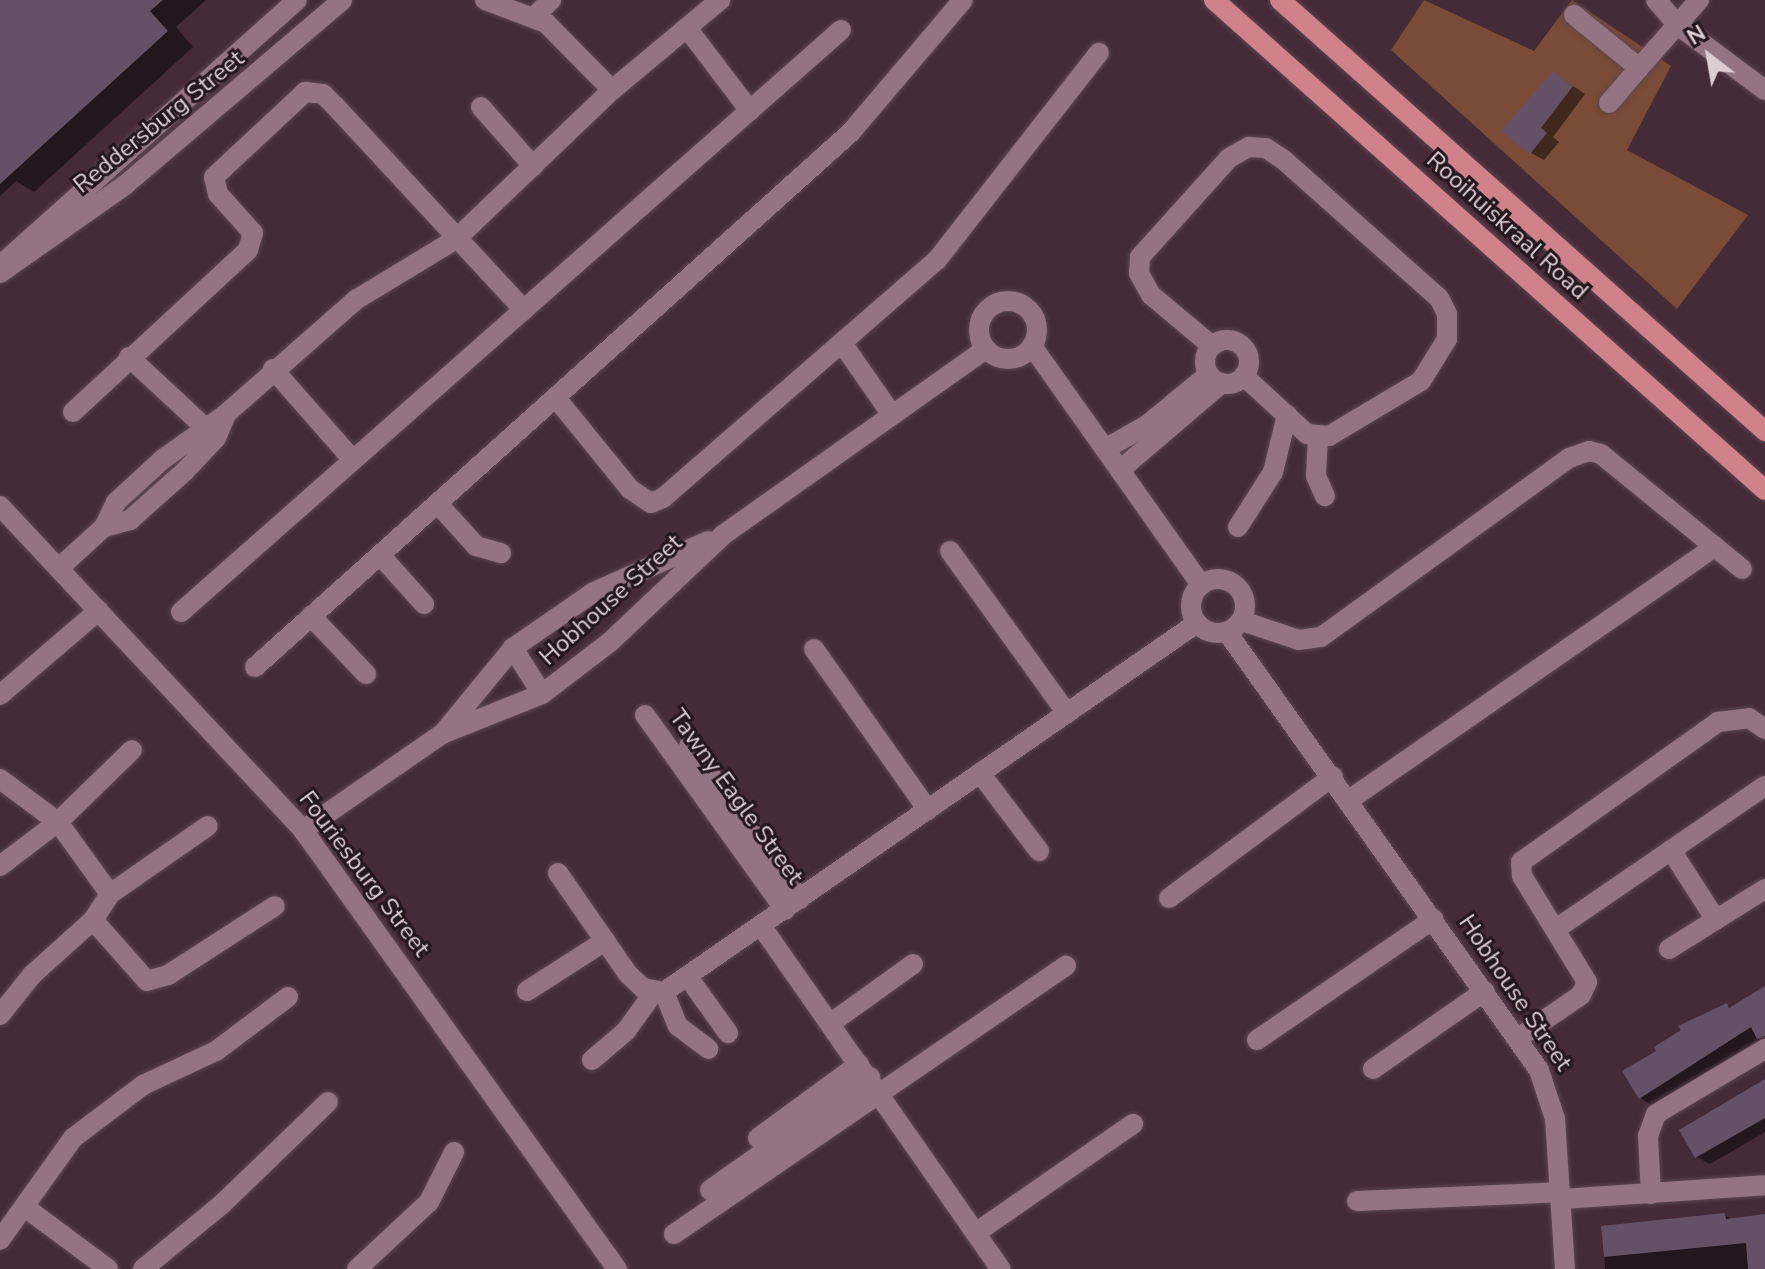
<!DOCTYPE html>
<html>
<head>
<meta charset="utf-8">
<style>
	body { margin:0 }
	#map { position:relative; width:1765px; height:1269px; overflow:hidden; background:#452a37; font-family:"Nunito Sans",sans-serif }
	div>[style] { position:absolute }
	.green>* { inset:0; background:#7a4b36 }
	.shadow>* { inset:0; background:#0007 }
	.building>* { inset:0; background:#655167 }
	.roads { filter:drop-shadow(0 0 2px #5c4651) drop-shadow(0 0 2px #5c4651) }
	.minor>* { height:20px; margin:-10px; padding:0 10px; transform-origin:10px; border-radius:10px; background:#947482 }
	.minor>.ring { margin:-10px; padding:0; box-sizing:content-box; background:none; border:20px solid #947482; border-radius:50% }
	.major>* { height:20px; margin:-10px; padding:0 10px; transform-origin:10px; border-radius:10px; background:#d0818a }
	span { translate:-50% -50%; white-space:nowrap; text-align:center; line-height:1.15; -webkit-text-stroke:6px #23171d; paint-order:stroke }
	.street-label { font-size:24px; color:#deccd3 }
	.north { position:absolute; left:1669px; top:16px; width:80px; height:80px; -webkit-text-stroke:6px #23171d; paint-order:stroke; rotate:329deg; font-size:22px; font-weight:700; line-height:32px; text-align:center; color:#deccd3 }
	.north::after { content:''; display:block; margin:auto; width:28px; height:36px; background:#deccd3; clip-path:polygon(50% 0,100% 100%,50% 72%,0 100%) }
</style>
</head>
<body>
<div id="map">
	<div class="green">
		<div style="clip-path:polygon(1424px 0,1534px 51px,1572px 0,1671px 66px,1627px 150px,1748px 215px,1677px 309px,1391px 50px)"></div>
	</div>
	<div class="shadow">
		<div style="clip-path:polygon(0 0,206px 0,176px 27px,193px 47px,34px 192px,16px 181px,0 196px)"></div>
		<div style="clip-path:polygon(1554px 73px,1585px 94px,1553px 137px,1559px 142px,1544px 160px,1531px 153px)"></div>
		<div style="clip-path:polygon(1765px 987px,1765px 1036px,1652px 1105px,1640px 1098px,1726px 1005px,1732px 1008px)"></div>
		<div style="clip-path:polygon(1765px 1082px,1765px 1132px,1710px 1164px,1697px 1157px,1682px 1131px)"></div>
		<div style="clip-path:polygon(1725px 1215px,1733px 1220px,1765px 1216px,1765px 1269px,1605px 1269px,1603px 1228px)"></div>
	</div>
	<div class="building">
		<div style="clip-path:polygon(0 0,163px 0,150px 11px,168px 31px,0 184px)"></div>
		<div style="clip-path:polygon(1553px 71px,1573px 86px,1541px 128px,1547px 133px,1530px 154px,1501px 131px)"></div>
		<div style="clip-path:polygon(1765px 986px,1765px 1036px,1757px 1039px,1751px 1027px,1639px 1099px,1622px 1071px,1656px 1051px,1654px 1047px,1681px 1030px,1678px 1026px,1727px 1003px,1729px 1008px)"></div>
		<div style="clip-path:polygon(1765px 1079px,1765px 1118px,1695px 1158px,1679px 1130px)"></div>
		<div style="clip-path:polygon(1725px 1213px,1726px 1219px,1765px 1214px,1765px 1269px,1748px 1269px,1746px 1243px,1604px 1257px,1601px 1226px)"></div>
	</div>
	<div class="roads">
		<div class="minor">
			<div style="left:485px;top:0;width:65px;rotate:20.7deg"></div>
			<div style="left:546px;top:23px;width:94px;rotate:45.4deg"></div>
			<div style="left:1656px;top:0;width:35px;rotate:49deg"></div>
			<div style="left:1679px;top:26px;width:107px;rotate:36.7deg"></div>
			<div style="left:1574px;top:15px;width:84px;rotate:39.2deg"></div>
			<div style="left:1639px;top:68px;width:46px;rotate:130.6deg"></div>
			<div style="left:535px;top:16px;width:23px;rotate:-45deg"></div>
			<div style="left:687px;top:28px;width:104px;rotate:52.8deg"></div>
			<div style="left:1639px;top:68px;width:91px;rotate:-48.6deg"></div>
			<div style="left:481px;top:107px;width:79px;rotate:48.6deg"></div>
			<div style="left:3px;top:263px;width:394px;rotate:-41.8deg"></div>
			<div style="left:0;top:273px;width:153px;rotate:-35.1deg"></div>
			<div style="left:125px;top:185px;width:285px;rotate:-40.4deg"></div>
			<div class="ring" style="left:979px;top:301px;width:38px;height:38px"></div>
			<div class="ring" style="left:1205px;top:340px;width:24px;height:24px"></div>
			<div style="left:842px;top:343px;width:88px;rotate:55.2deg"></div>
			<div style="left:1032px;top:346px;width:293px;rotate:54.7deg"></div>
			<div style="left:1212px;top:346px;width:80px;rotate:-140.1deg"></div>
			<div style="left:1151px;top:295px;width:25px;rotate:-119deg"></div>
			<div style="left:1139px;top:273px;width:16px;rotate:-86deg"></div>
			<div style="left:1140px;top:257px;width:133px;rotate:-48deg"></div>
			<div style="left:1229px;top:158px;width:23px;rotate:-29deg"></div>
			<div style="left:1249px;top:147px;width:17px;rotate:3deg"></div>
			<div style="left:1266px;top:148px;width:23px;rotate:34deg"></div>
			<div style="left:1285px;top:161px;width:206px;rotate:41.7deg"></div>
			<div style="left:1439px;top:298px;width:18px;rotate:63deg"></div>
			<div style="left:1447px;top:314px;width:25px;rotate:90deg"></div>
			<div style="left:1447px;top:339px;width:49px;rotate:121.8deg"></div>
			<div style="left:1421px;top:381px;width:107px;rotate:149.1deg"></div>
			<div style="left:1329px;top:436px;width:22px;rotate:-175deg"></div>
			<div style="left:1307px;top:434px;width:86px;rotate:-137.4deg"></div>
			<div style="left:129px;top:357px;width:115px;rotate:42.9deg"></div>
			<div style="left:273px;top:369px;width:121px;rotate:48.7deg"></div>
			<div style="left:556px;top:398px;width:117px;rotate:50.9deg"></div>
			<div style="left:630px;top:489px;width:25px;rotate:34deg"></div>
			<div style="left:651px;top:503px;width:13px;rotate:-23deg"></div>
			<div style="left:663px;top:498px;width:363px;rotate:-41deg"></div>
			<div style="left:937px;top:260px;width:263px;rotate:-52deg"></div>
			<div style="left:73px;top:412px;width:238px;rotate:-42.8deg"></div>
			<div style="left:248px;top:250px;width:18px;rotate:-74deg"></div>
			<div style="left:253px;top:233px;width:52px;rotate:-131.9deg"></div>
			<div style="left:218px;top:194px;width:17px;rotate:-103deg"></div>
			<div style="left:214px;top:177px;width:125px;rotate:-43deg"></div>
			<div style="left:305px;top:92px;width:18px;rotate:6deg"></div>
			<div style="left:323px;top:94px;width:17px;rotate:45deg"></div>
			<div style="left:335px;top:106px;width:278px;rotate:47.2deg"></div>
			<div style="left:1318px;top:437px;width:39px;rotate:93deg"></div>
			<div style="left:1316px;top:476px;width:22px;rotate:66deg"></div>
			<div style="left:1105px;top:449px;width:48px;rotate:-29.7deg"></div>
			<div style="left:1147px;top:425px;width:80px;rotate:-39.4deg"></div>
			<div style="left:1120px;top:470px;width:134px;rotate:-40.5deg"></div>
			<div style="left:438px;top:504px;width:57px;rotate:47.9deg"></div>
			<div style="left:476px;top:546px;width:26px;rotate:16deg"></div>
			<div style="left:0;top:506px;width:444px;rotate:46.9deg"></div>
			<div style="left:303px;top:830px;width:540px;rotate:54.43deg"></div>
			<div style="left:104px;top:527px;width:27px;rotate:-15deg"></div>
			<div style="left:130px;top:520px;width:74px;rotate:-41.7deg"></div>
			<div style="left:185px;top:471px;width:45px;rotate:-46.8deg"></div>
			<div style="left:216px;top:438px;width:26px;rotate:-67deg"></div>
			<div style="left:1238px;top:527px;width:65px;rotate:-57.5deg"></div>
			<div style="left:1273px;top:472px;width:59px;rotate:-76.2deg"></div>
			<div style="left:950px;top:551px;width:200px;rotate:54.2deg"></div>
			<div style="left:380px;top:555px;width:66px;rotate:48.1deg"></div>
			<div style="left:59px;top:568px;width:61px;rotate:-42.3deg"></div>
			<div style="left:104px;top:527px;width:28px;rotate:-64deg"></div>
			<div style="left:116px;top:502px;width:64px;rotate:-42.5deg"></div>
			<div style="left:163px;top:459px;width:77px;rotate:-35.5deg"></div>
			<div style="left:226px;top:414px;width:174px;rotate:-41.3deg"></div>
			<div style="left:357px;top:299px;width:116px;rotate:-31.2deg"></div>
			<div style="left:456px;top:239px;width:216px;rotate:-43.7deg"></div>
			<div style="left:612px;top:90px;width:141px;rotate:-39.8deg"></div>
			<div class="ring" style="left:1191px;top:579px;width:34px;height:34px"></div>
			<div style="left:181px;top:612px;width:880px;rotate:-41.41deg"></div>
			<div style="left:311px;top:616px;width:80px;rotate:46.5deg"></div>
			<div style="left:1242px;top:621px;width:60px;rotate:18.4deg"></div>
			<div style="left:1299px;top:640px;width:22px;rotate:-8deg"></div>
			<div style="left:1321px;top:637px;width:306px;rotate:-35.8deg"></div>
			<div style="left:1569px;top:458px;width:21px;rotate:-19deg"></div>
			<div style="left:1589px;top:451px;width:12px;rotate:14deg"></div>
			<div style="left:1601px;top:454px;width:182px;rotate:39.2deg"></div>
			<div style="left:1227px;top:632px;width:538px;rotate:54.54deg"></div>
			<div style="left:1539px;top:1070px;width:52px;rotate:71.9deg"></div>
			<div style="left:1555px;top:1119px;width:150px;rotate:86.2deg"></div>
			<div style="left:513px;top:648px;width:54px;rotate:57.8deg"></div>
			<div style="left:814px;top:649px;width:197px;rotate:54.7deg"></div>
			<div style="left:255px;top:667px;width:801px;rotate:-41.91deg"></div>
			<div style="left:851px;top:132px;width:173px;rotate:-49.7deg"></div>
			<div style="left:0;top:695px;width:130px;rotate:-40.6deg"></div>
			<div style="left:645px;top:715px;width:240px;rotate:54.3deg"></div>
			<div style="left:444px;top:732px;width:109px;rotate:-50.6deg"></div>
			<div style="left:513px;top:648px;width:98px;rotate:-34.7deg"></div>
			<div style="left:594px;top:592px;width:125px;rotate:-24.1deg"></div>
			<div style="left:689px;top:746px;width:189px;rotate:54deg"></div>
			<div style="left:980px;top:773px;width:98px;rotate:52.9deg"></div>
			<div style="left:0;top:779px;width:72px;rotate:36.6deg"></div>
			<div style="left:58px;top:822px;width:89px;rotate:54.2deg"></div>
			<div style="left:110px;top:894px;width:31px;rotate:123deg"></div>
			<div style="left:93px;top:920px;width:81px;rotate:48.5deg"></div>
			<div style="left:147px;top:981px;width:22px;rotate:-16deg"></div>
			<div style="left:168px;top:975px;width:127px;rotate:-32.8deg"></div>
			<div style="left:1349px;top:800px;width:445px;rotate:-34.7deg"></div>
			<div style="left:303px;top:830px;width:169px;rotate:-34.6deg"></div>
			<div style="left:442px;top:734px;width:108px;rotate:-21.8deg"></div>
			<div style="left:542px;top:694px;width:86px;rotate:-37.4deg"></div>
			<div style="left:610px;top:642px;width:156px;rotate:-43.4deg"></div>
			<div style="left:723px;top:535px;width:322px;rotate:-35.3deg"></div>
			<div style="left:1671px;top:850px;width:83px;rotate:57.3deg"></div>
			<div style="left:0;top:866px;width:73px;rotate:-37.2deg"></div>
			<div style="left:58px;top:822px;width:103px;rotate:-44.2deg"></div>
			<div style="left:558px;top:873px;width:123px;rotate:55.3deg"></div>
			<div style="left:628px;top:974px;width:21px;rotate:43deg"></div>
			<div style="left:643px;top:988px;width:21px;rotate:11deg"></div>
			<div style="left:664px;top:992px;width:648px;rotate:-34.7deg"></div>
			<div style="left:110px;top:894px;width:119px;rotate:-34.8deg"></div>
			<div style="left:1169px;top:898px;width:204px;rotate:-36.6deg"></div>
			<div style="left:762px;top:927px;width:417px;rotate:55.1deg"></div>
			<div style="left:1556px;top:929px;width:253px;rotate:-34.4deg"></div>
			<div style="left:1669px;top:949px;width:113px;rotate:-32deg"></div>
			<div style="left:688px;top:977px;width:69px;rotate:54.5deg"></div>
			<div style="left:527px;top:991px;width:93px;rotate:-32.7deg"></div>
			<div style="left:664px;top:992px;width:37px;rotate:68deg"></div>
			<div style="left:678px;top:1026px;width:38px;rotate:37deg"></div>
			<div style="left:0;top:1015px;width:51px;rotate:-51.3deg"></div>
			<div style="left:32px;top:975px;width:82px;rotate:-42deg"></div>
			<div style="left:831px;top:1023px;width:101px;rotate:-35.7deg"></div>
			<div style="left:1518px;top:1038px;width:76px;rotate:-34.3deg"></div>
			<div style="left:1581px;top:995px;width:14px;rotate:-65deg"></div>
			<div style="left:1587px;top:982px;width:124px;rotate:-121.5deg"></div>
			<div style="left:1522px;top:876px;width:14px;rotate:-94deg"></div>
			<div style="left:1521px;top:862px;width:242px;rotate:-35.4deg"></div>
			<div style="left:1718px;top:722px;width:31px;rotate:-7deg"></div>
			<div style="left:1749px;top:718px;width:19px;rotate:35deg"></div>
			<div style="left:1257px;top:1040px;width:214px;rotate:-34.4deg"></div>
			<div style="left:592px;top:1060px;width:45px;rotate:-40.5deg"></div>
			<div style="left:626px;top:1031px;width:48px;rotate:-54.3deg"></div>
			<div style="left:1373px;top:1069px;width:136px;rotate:-34.9deg"></div>
			<div style="left:758px;top:1138px;width:125px;rotate:-36.2deg"></div>
			<div style="left:710px;top:1190px;width:196px;rotate:-35.2deg"></div>
			<div style="left:1651px;top:1194px;width:58px;rotate:-93deg"></div>
			<div style="left:1648px;top:1136px;width:23px;rotate:-70deg"></div>
			<div style="left:1656px;top:1114px;width:127px;rotate:-30.8deg"></div>
			<div style="left:1562px;top:1199px;width:203px;rotate:-3.9deg"></div>
			<div style="left:1357px;top:1201px;width:203px;rotate:-2.5deg"></div>
			<div style="left:26px;top:1208px;width:102px;rotate:36.6deg"></div>
			<div style="left:977px;top:1232px;width:190px;rotate:-34.7deg"></div>
			<div style="left:674px;top:1234px;width:475px;rotate:-34.4deg"></div>
			<div style="left:0;top:1240px;width:125px;rotate:-54.4deg"></div>
			<div style="left:73px;top:1138px;width:88px;rotate:-37.1deg"></div>
			<div style="left:143px;top:1085px;width:81px;rotate:-25deg"></div>
			<div style="left:216px;top:1051px;width:90px;rotate:-36.9deg"></div>
			<div style="left:143px;top:1269px;width:102px;rotate:-39.4deg"></div>
			<div style="left:222px;top:1204px;width:147px;rotate:-43.9deg"></div>
			<div style="left:357px;top:1269px;width:98px;rotate:-42.9deg"></div>
			<div style="left:429px;top:1202px;width:56px;rotate:-63.4deg"></div>
		</div>
		<div class="major">
			<div style="left:1214px;top:0;width:737px;rotate:41.65deg"></div>
			<div style="left:1280px;top:0;width:649px;rotate:41.63deg"></div>
		</div>
	</div>
	<div class="street-label">
		<span style="left:159px;top:122px;rotate:-39deg">Reddersburg Street</span>
		<span style="left:1507px;top:226px;rotate:42deg">Rooihuiskraal Road</span>
		<span style="left:611px;top:600px;rotate:-42deg">Hobhouse Street</span>
		<span style="left:736px;top:797px;rotate:54deg">Tawny Eagle Street</span>
		<span style="left:364px;top:874px;rotate:53deg">Fouriesburg Street</span>
		<span style="left:1515px;top:993px;rotate:56deg">Hobhouse Street</span>
	</div>
	<div class="north">N</div>
</div>
</body>
</html>
